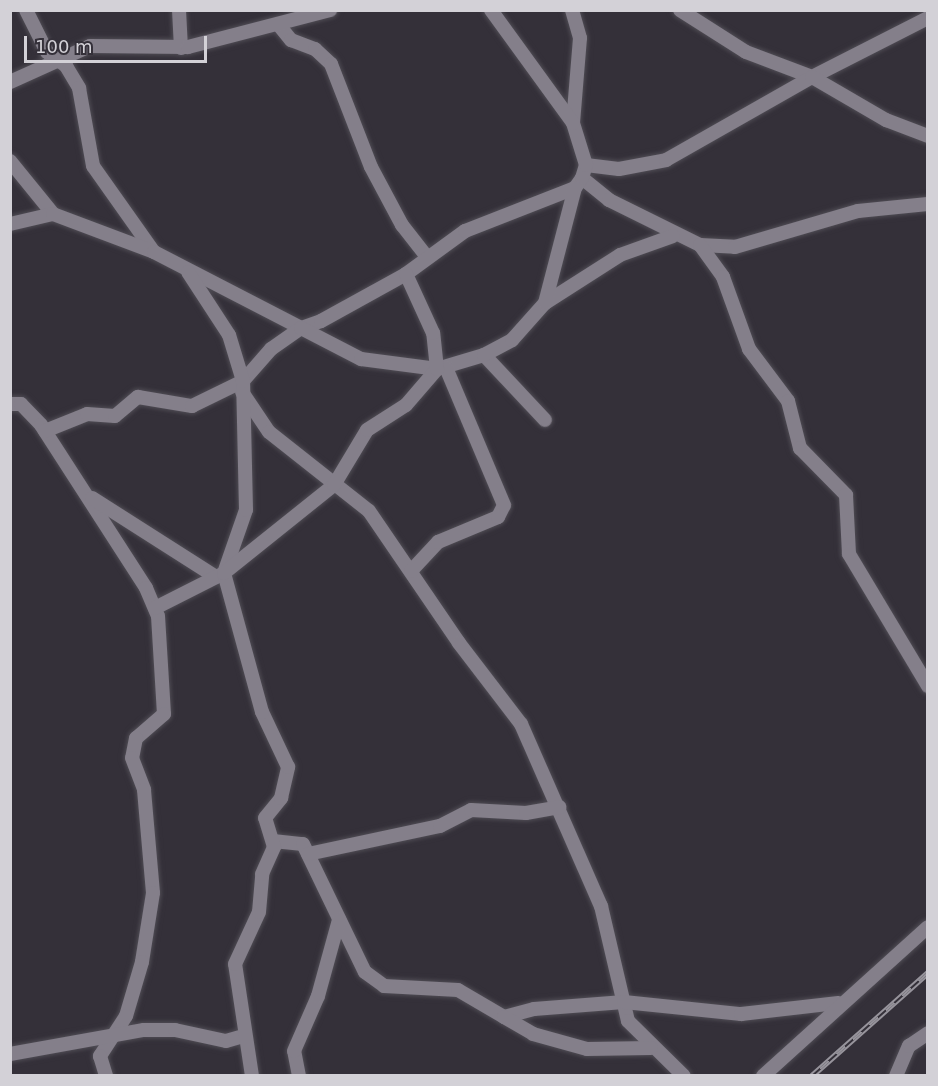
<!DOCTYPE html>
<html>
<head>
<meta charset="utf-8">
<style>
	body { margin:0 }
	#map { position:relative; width:938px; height:1086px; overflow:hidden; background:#343039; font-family:"DejaVu Sans",sans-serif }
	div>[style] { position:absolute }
	.roads { filter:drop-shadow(0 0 2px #4f4c54) drop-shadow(0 0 2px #4f4c54) }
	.street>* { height:14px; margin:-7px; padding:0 7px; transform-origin:7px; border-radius:7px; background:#847f8a }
	.rail>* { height:6px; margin-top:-3px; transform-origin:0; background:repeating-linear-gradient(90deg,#343039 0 11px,#97949c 0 22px); box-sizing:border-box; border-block:2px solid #97949c }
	span { translate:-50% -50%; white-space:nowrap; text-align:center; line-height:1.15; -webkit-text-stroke:4.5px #343039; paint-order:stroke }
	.frame { position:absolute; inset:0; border:12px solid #d3d1d7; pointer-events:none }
	.scale { position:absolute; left:24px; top:36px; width:183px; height:27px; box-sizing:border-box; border:3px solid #d3d1d7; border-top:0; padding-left:8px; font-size:18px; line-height:21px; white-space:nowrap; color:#d3d1d7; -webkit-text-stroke:4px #343039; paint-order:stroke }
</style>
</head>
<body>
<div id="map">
	<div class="roads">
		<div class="street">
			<div style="left:26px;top:10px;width:47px;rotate:63.4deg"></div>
			<div style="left:47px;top:52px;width:24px;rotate:36deg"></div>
			<div style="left:66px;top:66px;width:26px;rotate:59deg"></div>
			<div style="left:79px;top:88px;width:79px;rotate:79.8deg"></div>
			<div style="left:93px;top:166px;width:105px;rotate:54.7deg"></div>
			<div style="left:179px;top:10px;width:38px;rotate:87deg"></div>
			<div style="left:572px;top:10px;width:29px;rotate:74deg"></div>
			<div style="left:580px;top:38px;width:85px;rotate:94.7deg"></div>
			<div style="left:680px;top:10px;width:78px;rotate:32.5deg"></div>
			<div style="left:746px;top:52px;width:71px;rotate:20.7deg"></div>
			<div style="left:812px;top:77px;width:130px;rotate:-27deg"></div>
			<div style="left:278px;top:24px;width:21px;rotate:51deg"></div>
			<div style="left:291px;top:40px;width:26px;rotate:21deg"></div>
			<div style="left:315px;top:49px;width:22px;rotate:43deg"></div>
			<div style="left:331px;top:64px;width:110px;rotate:68.8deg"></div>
			<div style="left:371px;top:167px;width:66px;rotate:61.9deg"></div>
			<div style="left:402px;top:225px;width:41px;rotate:52deg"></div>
			<div style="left:10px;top:82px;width:88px;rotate:-24.2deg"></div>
			<div style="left:90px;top:46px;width:98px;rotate:0.6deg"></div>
			<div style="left:188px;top:47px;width:147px;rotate:-14.6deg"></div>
			<div style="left:10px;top:161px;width:68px;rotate:50.9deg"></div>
			<div style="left:586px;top:165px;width:33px;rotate:7deg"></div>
			<div style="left:619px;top:169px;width:48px;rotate:-10.8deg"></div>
			<div style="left:666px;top:160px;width:168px;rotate:-29.6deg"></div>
			<div style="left:812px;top:77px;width:86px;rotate:30.2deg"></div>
			<div style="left:886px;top:120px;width:45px;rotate:20.9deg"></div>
			<div style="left:582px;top:178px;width:35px;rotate:39deg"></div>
			<div style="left:609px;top:200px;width:102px;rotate:26.3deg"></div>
			<div style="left:700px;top:245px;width:35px;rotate:3deg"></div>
			<div style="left:735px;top:247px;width:128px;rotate:-16.3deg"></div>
			<div style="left:858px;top:211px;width:70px;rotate:-5.7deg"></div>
			<div style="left:10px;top:224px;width:44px;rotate:-13.1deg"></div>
			<div style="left:53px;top:214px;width:108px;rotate:20.6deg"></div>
			<div style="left:154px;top:252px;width:165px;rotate:27.3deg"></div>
			<div style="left:301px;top:328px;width:21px;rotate:-19deg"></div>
			<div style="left:321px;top:321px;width:97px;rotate:-28.9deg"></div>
			<div style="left:406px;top:274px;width:73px;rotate:-36.1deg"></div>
			<div style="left:465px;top:231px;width:118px;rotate:-21.4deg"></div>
			<div style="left:575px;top:188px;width:12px;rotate:-55deg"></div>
			<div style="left:582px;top:178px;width:14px;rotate:-73deg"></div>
			<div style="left:586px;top:165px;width:44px;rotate:-107.2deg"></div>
			<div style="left:573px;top:123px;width:140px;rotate:-126deg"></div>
			<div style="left:700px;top:245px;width:39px;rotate:54deg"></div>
			<div style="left:723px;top:277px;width:77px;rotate:70.1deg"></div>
			<div style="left:749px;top:349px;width:65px;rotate:53.1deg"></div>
			<div style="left:788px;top:401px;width:49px;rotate:75.7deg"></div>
			<div style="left:800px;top:448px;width:66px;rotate:45.6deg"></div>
			<div style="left:846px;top:495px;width:59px;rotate:87.1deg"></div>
			<div style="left:849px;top:554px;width:154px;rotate:59.1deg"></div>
			<div style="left:545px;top:303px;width:89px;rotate:-32.6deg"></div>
			<div style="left:620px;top:255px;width:56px;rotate:-19.7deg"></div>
			<div style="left:484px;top:355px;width:89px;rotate:46.8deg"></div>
			<div style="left:242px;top:392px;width:48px;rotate:56deg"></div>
			<div style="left:269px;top:432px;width:127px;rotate:38.3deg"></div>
			<div style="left:369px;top:511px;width:160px;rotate:55.7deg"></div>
			<div style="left:459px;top:643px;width:102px;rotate:52.6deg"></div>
			<div style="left:521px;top:724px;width:199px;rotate:66.3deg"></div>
			<div style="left:601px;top:906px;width:118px;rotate:76.8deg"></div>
			<div style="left:628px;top:1021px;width:78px;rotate:44.5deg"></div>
			<div style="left:10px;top:404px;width:11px"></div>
			<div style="left:21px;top:404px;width:29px;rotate:46deg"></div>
			<div style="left:41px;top:425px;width:194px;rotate:57.2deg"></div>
			<div style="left:146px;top:588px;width:30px;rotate:67deg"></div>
			<div style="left:158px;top:616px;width:98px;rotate:86.5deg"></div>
			<div style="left:164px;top:714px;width:37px;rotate:139deg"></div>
			<div style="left:136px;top:738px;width:20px;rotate:101deg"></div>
			<div style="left:132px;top:758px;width:34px;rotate:69deg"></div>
			<div style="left:144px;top:790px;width:103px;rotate:85deg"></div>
			<div style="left:153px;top:893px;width:70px;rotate:99.1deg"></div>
			<div style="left:142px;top:962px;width:56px;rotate:106.5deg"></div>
			<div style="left:126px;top:1016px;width:48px;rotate:123deg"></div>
			<div style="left:100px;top:1056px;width:21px;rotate:73deg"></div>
			<div style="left:45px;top:431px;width:45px;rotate:-22deg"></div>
			<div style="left:87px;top:414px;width:28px;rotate:4deg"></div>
			<div style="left:115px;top:416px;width:30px;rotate:-40deg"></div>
			<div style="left:138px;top:397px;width:55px;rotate:9.5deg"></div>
			<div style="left:192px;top:406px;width:57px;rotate:-26.1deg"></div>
			<div style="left:243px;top:381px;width:43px;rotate:-48.8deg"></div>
			<div style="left:271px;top:349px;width:37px;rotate:-35deg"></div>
			<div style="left:301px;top:328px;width:68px;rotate:27.3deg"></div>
			<div style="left:361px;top:359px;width:77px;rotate:7.5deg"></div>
			<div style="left:437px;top:369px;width:49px;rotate:-16.6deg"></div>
			<div style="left:484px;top:355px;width:32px;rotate:-28deg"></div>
			<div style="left:512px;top:340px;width:50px;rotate:-48.3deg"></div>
			<div style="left:545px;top:303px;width:119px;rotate:-75.4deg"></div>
			<div style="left:92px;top:498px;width:147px;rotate:32.5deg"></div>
			<div style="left:411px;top:571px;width:40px;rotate:-47deg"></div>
			<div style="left:438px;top:542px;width:65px;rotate:-22.6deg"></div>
			<div style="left:498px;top:517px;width:13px;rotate:-63deg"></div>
			<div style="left:504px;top:505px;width:149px;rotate:-112.9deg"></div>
			<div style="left:155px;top:608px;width:77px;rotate:-26.9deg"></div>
			<div style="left:224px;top:573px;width:67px;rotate:-70.8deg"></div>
			<div style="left:246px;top:510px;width:129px;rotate:-91.3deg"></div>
			<div style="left:243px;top:381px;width:48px;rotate:-106.9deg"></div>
			<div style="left:229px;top:335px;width:75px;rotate:-123.1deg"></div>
			<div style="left:273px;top:841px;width:30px;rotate:6deg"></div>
			<div style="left:303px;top:844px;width:142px;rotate:64.2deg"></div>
			<div style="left:365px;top:972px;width:24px;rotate:36deg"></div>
			<div style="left:384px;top:986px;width:74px;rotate:3.1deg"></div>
			<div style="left:458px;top:990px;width:53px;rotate:30.4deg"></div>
			<div style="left:504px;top:1017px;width:31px;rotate:-15deg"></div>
			<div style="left:534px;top:1009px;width:90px;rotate:-4.4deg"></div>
			<div style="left:624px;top:1002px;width:118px;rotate:5.9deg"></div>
			<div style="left:741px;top:1014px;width:98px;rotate:-6.5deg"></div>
			<div style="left:308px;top:854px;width:135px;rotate:-12deg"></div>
			<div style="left:440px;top:826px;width:35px;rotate:-27deg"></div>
			<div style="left:471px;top:810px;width:55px;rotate:3.1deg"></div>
			<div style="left:526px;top:813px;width:34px;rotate:-10deg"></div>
			<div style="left:504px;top:1017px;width:34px;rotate:30deg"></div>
			<div style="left:533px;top:1034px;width:56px;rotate:15.5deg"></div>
			<div style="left:587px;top:1049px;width:64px;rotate:-0.9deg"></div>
			<div style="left:10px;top:1054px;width:136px;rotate:-10.2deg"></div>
			<div style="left:144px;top:1030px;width:31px"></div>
			<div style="left:175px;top:1030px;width:52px;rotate:12.2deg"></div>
			<div style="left:226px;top:1041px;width:19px;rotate:-16deg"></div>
			<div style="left:252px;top:1076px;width:113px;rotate:-98.6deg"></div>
			<div style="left:235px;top:964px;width:57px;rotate:-65.2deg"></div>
			<div style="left:259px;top:912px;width:38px;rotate:-85deg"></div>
			<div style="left:262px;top:874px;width:30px;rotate:-66deg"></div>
			<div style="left:274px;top:847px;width:30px;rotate:-107deg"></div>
			<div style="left:265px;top:818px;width:26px;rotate:-51deg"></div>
			<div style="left:281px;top:798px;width:32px;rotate:-77deg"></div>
			<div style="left:288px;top:767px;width:61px;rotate:-115.3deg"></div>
			<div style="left:262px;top:712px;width:144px;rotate:-105.3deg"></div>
			<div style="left:224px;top:573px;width:141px;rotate:-38.7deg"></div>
			<div style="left:334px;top:485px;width:64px;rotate:-59deg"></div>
			<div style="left:367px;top:430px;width:46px;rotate:-32.7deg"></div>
			<div style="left:406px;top:405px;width:48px;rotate:-49.3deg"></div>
			<div style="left:437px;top:369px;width:36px;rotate:-96deg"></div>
			<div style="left:433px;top:333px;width:65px;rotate:-114.6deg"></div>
			<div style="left:299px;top:1076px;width:25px;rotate:-101deg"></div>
			<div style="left:294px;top:1051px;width:60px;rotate:-66.4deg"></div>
			<div style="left:318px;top:996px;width:79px;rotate:-74.6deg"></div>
			<div style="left:763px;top:1076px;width:222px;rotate:-42.1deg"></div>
			<div style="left:896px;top:1076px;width:33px;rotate:-67deg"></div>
			<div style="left:909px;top:1046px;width:23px;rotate:-34deg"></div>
		</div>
	</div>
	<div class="rail">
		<div style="left:812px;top:1076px;width:155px;rotate:-41.6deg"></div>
	</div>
	<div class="frame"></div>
	<div class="scale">100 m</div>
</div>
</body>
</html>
